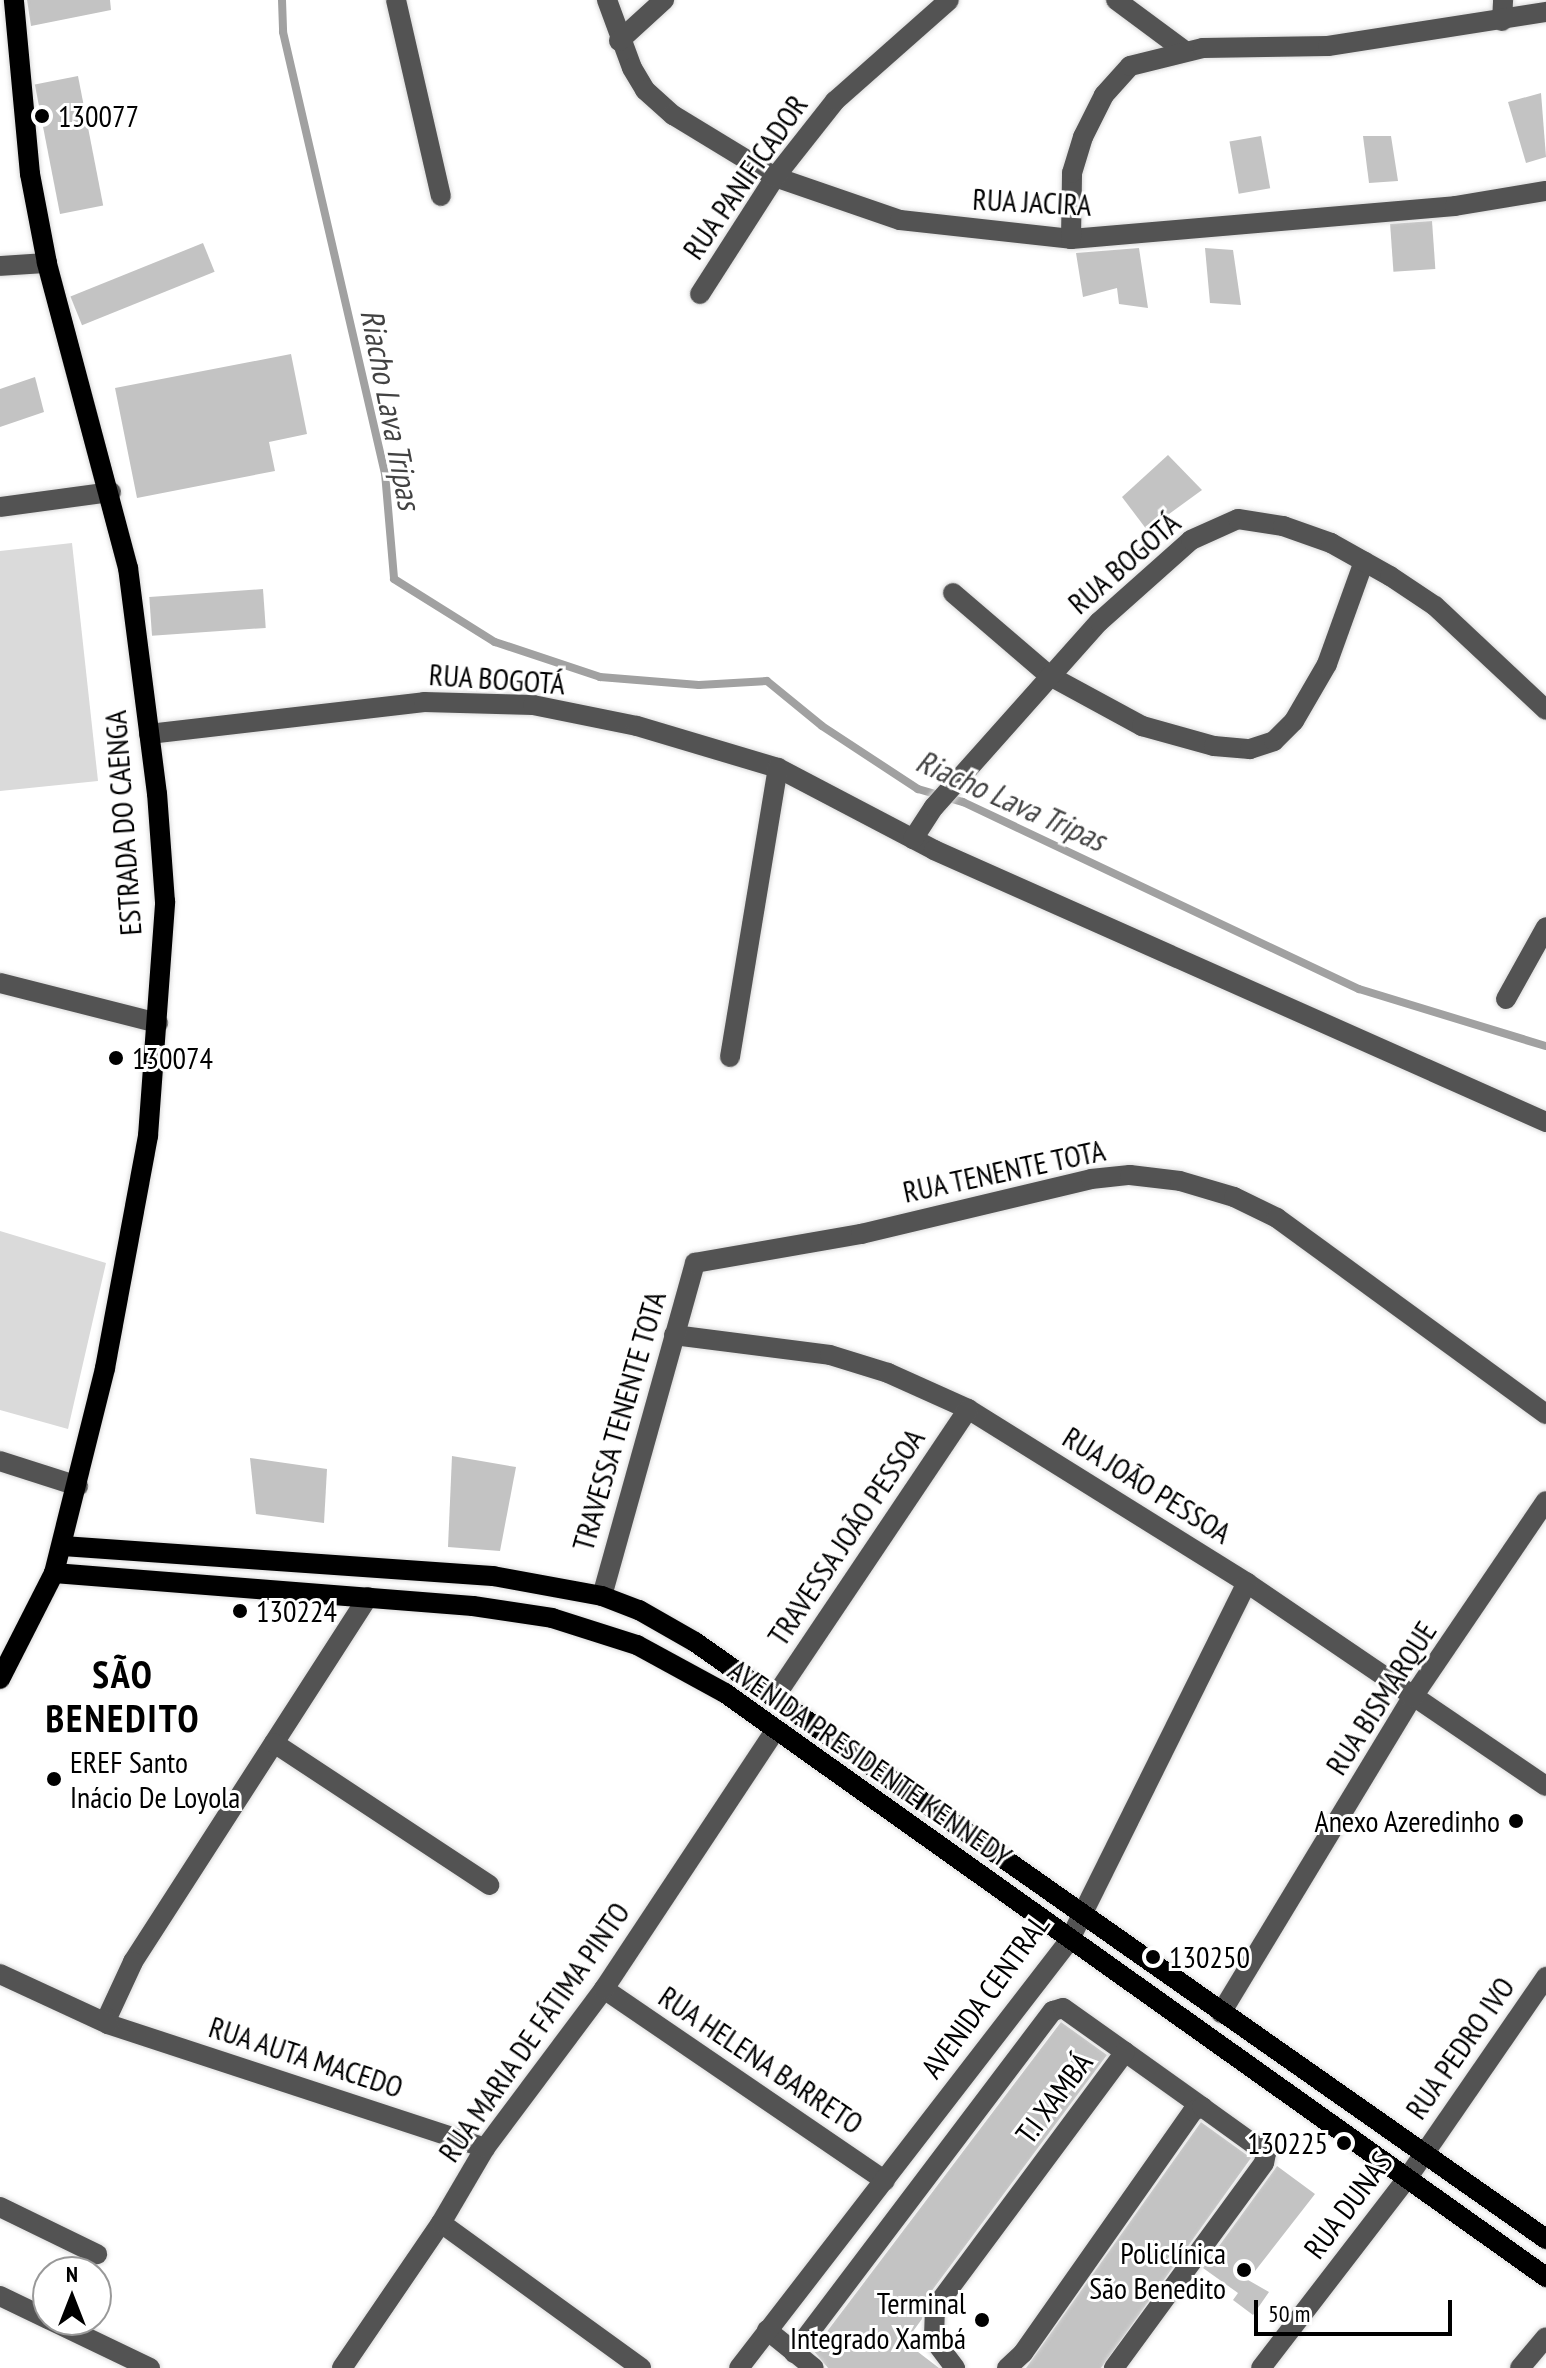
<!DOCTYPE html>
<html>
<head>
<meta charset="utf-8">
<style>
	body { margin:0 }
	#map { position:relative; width:1546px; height:2368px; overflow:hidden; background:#fff; font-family:"PT Sans Narrow",sans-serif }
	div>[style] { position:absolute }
	.green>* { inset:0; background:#dadada }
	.stream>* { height:8px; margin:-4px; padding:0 4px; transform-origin:4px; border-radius:4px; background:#a1a1a1 }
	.building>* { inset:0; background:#c3c3c3; transform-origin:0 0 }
	.roads { filter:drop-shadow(0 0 2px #dbdbdb) drop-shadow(0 0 2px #dbdbdb) }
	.minor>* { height:20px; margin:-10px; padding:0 10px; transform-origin:10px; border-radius:10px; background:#535353 }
	.major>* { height:20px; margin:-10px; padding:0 10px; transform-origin:10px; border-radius:10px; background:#000 }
	.dots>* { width:22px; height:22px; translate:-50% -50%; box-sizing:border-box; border:4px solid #fff; border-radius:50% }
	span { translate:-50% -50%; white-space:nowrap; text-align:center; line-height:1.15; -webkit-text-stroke:6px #fff; paint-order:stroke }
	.poi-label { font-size:30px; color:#000 }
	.left { translate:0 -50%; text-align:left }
	.right { translate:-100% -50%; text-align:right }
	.street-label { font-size:30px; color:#000 }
	.water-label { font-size:32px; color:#424242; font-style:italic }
	.district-label { font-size:38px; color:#000; font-weight:700; letter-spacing:2px }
	.north { position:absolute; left:32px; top:2256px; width:80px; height:80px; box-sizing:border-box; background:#fff; border:2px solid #999; border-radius:50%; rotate:0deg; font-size:22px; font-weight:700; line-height:32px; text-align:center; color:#000 }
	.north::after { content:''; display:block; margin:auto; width:28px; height:36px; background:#000; clip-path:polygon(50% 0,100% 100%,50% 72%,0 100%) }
	.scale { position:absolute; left:1254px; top:2300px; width:198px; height:36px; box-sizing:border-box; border:4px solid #000; border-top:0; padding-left:10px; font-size:24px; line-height:28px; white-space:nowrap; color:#000; -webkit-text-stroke:6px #fff; paint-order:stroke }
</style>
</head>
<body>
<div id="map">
	<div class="green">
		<div style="clip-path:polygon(72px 543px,98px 781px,0 791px,0 551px)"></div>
		<div style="clip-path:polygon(0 1231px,106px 1263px,68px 1429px,0 1410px)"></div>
	</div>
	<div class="stream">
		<div style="left:282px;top:0;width:32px;rotate:88deg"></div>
		<div style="left:283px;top:32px;width:453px;rotate:77deg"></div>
		<div style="left:385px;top:473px;width:106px;rotate:85.1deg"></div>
		<div style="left:394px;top:579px;width:119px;rotate:32deg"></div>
		<div style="left:495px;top:642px;width:111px;rotate:18.4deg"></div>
		<div style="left:600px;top:677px;width:99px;rotate:4.6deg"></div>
		<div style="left:699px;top:685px;width:68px;rotate:-3.4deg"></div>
		<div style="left:767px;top:681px;width:71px;rotate:39.3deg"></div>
		<div style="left:822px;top:726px;width:115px;rotate:33.3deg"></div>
		<div style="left:918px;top:789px;width:47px;rotate:16.1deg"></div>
		<div style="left:963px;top:802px;width:438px;rotate:25.3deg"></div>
		<div style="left:1359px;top:989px;width:195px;rotate:17deg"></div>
	</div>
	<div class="building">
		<div style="clip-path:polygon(27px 0,110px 0,111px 10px,31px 26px)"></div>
		<div style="left:78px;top:76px;width:132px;height:44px;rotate:79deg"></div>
		<div style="clip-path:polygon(1541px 93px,1546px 157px,1526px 163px,1508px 102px)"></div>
		<div style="left:1261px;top:136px;width:53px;height:32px;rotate:80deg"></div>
		<div style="clip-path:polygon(1363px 136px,1391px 136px,1398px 181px,1369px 183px)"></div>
		<div style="left:1432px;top:221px;width:48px;height:42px;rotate:86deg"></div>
		<div style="left:203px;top:243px;width:31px;height:143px;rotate:68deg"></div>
		<div style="clip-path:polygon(1139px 248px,1148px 308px,1119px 304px,1117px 288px,1083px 297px,1076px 253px)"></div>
		<div style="clip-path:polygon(1205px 248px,1233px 250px,1241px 305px,1210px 303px)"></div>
		<div style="clip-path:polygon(291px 354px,307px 434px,269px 442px,275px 471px,137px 498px,115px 388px)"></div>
		<div style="clip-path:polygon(35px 377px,44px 412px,0 427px,0 389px)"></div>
		<div style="clip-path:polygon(1168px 455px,1202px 490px,1147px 530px,1122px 497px)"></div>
		<div style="left:263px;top:589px;width:39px;height:114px;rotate:86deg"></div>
		<div style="clip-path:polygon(452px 1456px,516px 1467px,500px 1551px,448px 1547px)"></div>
		<div style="clip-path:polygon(250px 1458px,327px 1469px,324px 1523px,256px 1514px)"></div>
		<div style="clip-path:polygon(1061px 2022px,1107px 2055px,925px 2300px,922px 2319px,905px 2342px,939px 2368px,828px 2368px,813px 2350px)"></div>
		<div style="clip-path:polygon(1201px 2122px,1251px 2158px,1101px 2368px,1026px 2368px)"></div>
		<div style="clip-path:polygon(1277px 2166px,1315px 2194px,1248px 2280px,1269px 2292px,1253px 2315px,1233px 2300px,1238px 2293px,1203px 2268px)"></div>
	</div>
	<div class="roads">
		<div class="minor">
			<div style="left:396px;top:0;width:201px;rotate:77.1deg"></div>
			<div style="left:607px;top:0;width:72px;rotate:69.8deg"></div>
			<div style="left:632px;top:68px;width:26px;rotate:59deg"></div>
			<div style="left:645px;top:90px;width:38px;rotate:42deg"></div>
			<div style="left:673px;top:115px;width:119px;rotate:31.3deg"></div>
			<div style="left:775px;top:177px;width:132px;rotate:19deg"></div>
			<div style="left:900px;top:220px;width:172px;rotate:6.3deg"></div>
			<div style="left:1071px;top:239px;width:385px;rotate:-4.9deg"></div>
			<div style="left:1455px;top:206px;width:92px;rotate:-9.4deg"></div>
			<div style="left:1116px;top:0;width:86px;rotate:36.5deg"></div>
			<div style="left:1502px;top:21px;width:21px;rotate:-87deg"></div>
			<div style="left:619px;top:41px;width:61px;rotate:-42.3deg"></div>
			<div style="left:1071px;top:239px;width:66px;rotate:-89.1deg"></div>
			<div style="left:1072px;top:173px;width:38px;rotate:-73deg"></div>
			<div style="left:1083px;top:137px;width:47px;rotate:-63.4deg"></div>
			<div style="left:1104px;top:95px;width:39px;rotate:-48deg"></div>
			<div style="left:1130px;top:66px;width:75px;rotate:-13.9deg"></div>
			<div style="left:1203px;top:48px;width:125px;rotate:-0.9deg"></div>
			<div style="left:1328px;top:46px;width:221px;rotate:-8.9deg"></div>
			<div style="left:0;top:266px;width:47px;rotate:-3.7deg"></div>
			<div style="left:700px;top:294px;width:139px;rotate:-57.3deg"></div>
			<div style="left:775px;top:177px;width:97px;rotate:-51.7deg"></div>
			<div style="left:835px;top:101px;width:152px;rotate:-41.5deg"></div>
			<div style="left:0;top:507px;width:112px;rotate:-7.7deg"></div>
			<div style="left:953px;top:593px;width:128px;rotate:40.6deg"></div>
			<div style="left:1050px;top:676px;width:105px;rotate:28.5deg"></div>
			<div style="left:1142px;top:726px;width:75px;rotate:15.5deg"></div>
			<div style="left:1214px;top:746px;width:36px;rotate:5deg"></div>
			<div style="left:1250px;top:749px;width:25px;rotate:-18deg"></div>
			<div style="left:1274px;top:741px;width:28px;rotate:-45deg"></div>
			<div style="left:1294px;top:721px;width:66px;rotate:-59.9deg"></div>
			<div style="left:1327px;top:664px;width:109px;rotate:-70.2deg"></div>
			<div style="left:149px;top:734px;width:277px;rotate:-6.6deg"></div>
			<div style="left:424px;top:702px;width:109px;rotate:1.6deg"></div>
			<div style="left:533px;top:705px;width:106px;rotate:11.4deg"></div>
			<div style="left:637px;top:726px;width:147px;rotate:16.6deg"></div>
			<div style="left:778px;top:768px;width:176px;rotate:27.7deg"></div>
			<div style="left:934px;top:850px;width:670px;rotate:23.96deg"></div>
			<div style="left:913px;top:839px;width:38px;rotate:-57deg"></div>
			<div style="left:934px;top:807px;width:248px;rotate:-48.3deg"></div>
			<div style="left:1099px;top:622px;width:123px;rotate:-41.7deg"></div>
			<div style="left:1191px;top:540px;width:51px;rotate:-24.1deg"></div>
			<div style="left:1238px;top:519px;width:46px;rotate:8.8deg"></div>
			<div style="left:1283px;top:526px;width:51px;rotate:19.5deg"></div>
			<div style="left:1331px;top:543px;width:68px;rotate:29.2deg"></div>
			<div style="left:1390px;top:576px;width:54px;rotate:33.7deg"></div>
			<div style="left:1435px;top:606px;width:152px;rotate:43.1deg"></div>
			<div style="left:0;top:983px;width:163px;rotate:14.2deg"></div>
			<div style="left:1506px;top:999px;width:82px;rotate:-60.9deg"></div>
			<div style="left:730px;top:1057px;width:293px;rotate:-80.6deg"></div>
			<div style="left:674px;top:1335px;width:157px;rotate:7.3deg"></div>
			<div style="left:830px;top:1355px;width:61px;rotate:17.2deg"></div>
			<div style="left:888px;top:1373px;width:88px;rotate:24.2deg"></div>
			<div style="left:968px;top:1409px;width:329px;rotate:31.9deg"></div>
			<div style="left:1247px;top:1583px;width:361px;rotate:34.2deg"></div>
			<div style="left:0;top:1461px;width:82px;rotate:17.8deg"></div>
			<div style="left:602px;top:1596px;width:346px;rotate:-74.4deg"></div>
			<div style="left:695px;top:1263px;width:169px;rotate:-9.9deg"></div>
			<div style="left:861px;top:1234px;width:236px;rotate:-13.4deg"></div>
			<div style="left:1091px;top:1179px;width:39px;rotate:-6deg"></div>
			<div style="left:1130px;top:1175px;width:50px;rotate:6.8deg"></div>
			<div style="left:1180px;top:1181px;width:56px;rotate:16.5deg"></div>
			<div style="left:1234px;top:1197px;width:48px;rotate:26deg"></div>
			<div style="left:1277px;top:1218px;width:333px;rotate:36.1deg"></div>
			<div style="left:368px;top:1597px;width:434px;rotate:122.8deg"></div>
			<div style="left:133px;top:1962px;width:62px;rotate:114.9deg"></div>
			<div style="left:107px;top:2018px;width:6px;rotate:81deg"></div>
			<div style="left:108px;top:2024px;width:397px;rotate:18.2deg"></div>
			<div style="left:774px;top:1698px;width:348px;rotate:-56.1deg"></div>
			<div style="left:274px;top:1743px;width:258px;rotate:33.4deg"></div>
			<div style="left:0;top:1974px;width:119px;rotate:24.8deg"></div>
			<div style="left:604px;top:1989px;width:340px;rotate:34.3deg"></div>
			<div style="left:1221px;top:2013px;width:368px;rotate:-58.8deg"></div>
			<div style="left:1412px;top:1698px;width:238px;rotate:-55.8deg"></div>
			<div style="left:1125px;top:2052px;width:95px;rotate:35.5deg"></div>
			<div style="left:0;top:2207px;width:108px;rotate:25.9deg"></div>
			<div style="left:441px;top:2223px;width:247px;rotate:35.9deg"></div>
			<div style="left:0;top:2296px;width:53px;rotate:25.6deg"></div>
			<div style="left:50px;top:2320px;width:111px;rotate:25.6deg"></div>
			<div style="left:767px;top:2330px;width:60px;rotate:39deg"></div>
			<div style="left:794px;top:2353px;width:429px;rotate:-52.9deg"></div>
			<div style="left:1053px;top:2011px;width:10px;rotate:-17deg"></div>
			<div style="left:1063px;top:2008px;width:76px;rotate:35.4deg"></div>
			<div style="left:1125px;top:2052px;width:319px;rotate:126.6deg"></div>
			<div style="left:935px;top:2308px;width:32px;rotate:92deg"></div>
			<div style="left:934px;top:2340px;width:35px;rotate:53deg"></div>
			<div style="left:342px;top:2368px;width:176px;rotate:-55.7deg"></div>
			<div style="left:441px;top:2223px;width:87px;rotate:-59.6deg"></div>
			<div style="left:485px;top:2148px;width:199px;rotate:-53.2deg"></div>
			<div style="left:604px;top:1989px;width:310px;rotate:-56.5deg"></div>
			<div style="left:739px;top:2368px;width:540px;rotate:-52.3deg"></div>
			<div style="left:1069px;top:1941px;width:400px;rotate:-63.6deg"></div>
			<div style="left:1007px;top:2368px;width:22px;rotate:-43deg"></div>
			<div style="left:1023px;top:2353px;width:296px;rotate:-54.9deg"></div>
			<div style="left:1193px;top:2111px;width:10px;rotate:-24deg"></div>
			<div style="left:1202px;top:2107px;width:79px;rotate:35.7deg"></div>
			<div style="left:1266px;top:2153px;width:10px;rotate:101deg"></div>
			<div style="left:1264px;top:2163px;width:254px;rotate:126.2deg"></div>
			<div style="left:1261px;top:2368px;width:237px;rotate:-52.4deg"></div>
			<div style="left:1406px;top:2180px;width:247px;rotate:-55.4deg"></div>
			<div style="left:1520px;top:2368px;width:40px;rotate:-50deg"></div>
		</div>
		<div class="major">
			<div style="left:62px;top:1546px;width:432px;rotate:4deg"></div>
			<div style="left:493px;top:1576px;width:111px;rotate:10.4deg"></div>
			<div style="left:602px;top:1596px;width:40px;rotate:21deg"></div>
			<div style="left:639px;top:1610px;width:64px;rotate:29.7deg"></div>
			<div style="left:695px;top:1642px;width:1040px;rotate:35.05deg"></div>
			<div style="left:54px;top:1573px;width:420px;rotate:4.5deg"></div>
			<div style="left:473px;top:1606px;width:80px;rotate:8.6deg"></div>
			<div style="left:552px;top:1618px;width:89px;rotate:17.6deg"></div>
			<div style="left:637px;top:1645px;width:100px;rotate:28.6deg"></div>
			<div style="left:725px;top:1693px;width:1008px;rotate:35.43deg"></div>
			<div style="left:0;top:1679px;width:119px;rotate:-63deg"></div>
			<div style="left:54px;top:1573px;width:211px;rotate:-76deg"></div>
			<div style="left:105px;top:1368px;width:236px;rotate:-79.5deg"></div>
			<div style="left:148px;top:1136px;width:235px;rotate:-85.8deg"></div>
			<div style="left:165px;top:902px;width:108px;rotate:-94.2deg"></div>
			<div style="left:157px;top:794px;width:228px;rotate:-97.3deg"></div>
			<div style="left:128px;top:568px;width:316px;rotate:-104.9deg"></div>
			<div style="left:47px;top:263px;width:91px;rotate:-100.8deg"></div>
			<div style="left:30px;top:174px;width:175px;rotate:-95.3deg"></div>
		</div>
	</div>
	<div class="dots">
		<div style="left:42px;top:116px;background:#000"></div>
		<div style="left:116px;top:1058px;background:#000"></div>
		<div style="left:240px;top:1611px;background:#000"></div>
		<div style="left:54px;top:1779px;background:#000"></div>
		<div style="left:1516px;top:1821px;background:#000"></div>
		<div style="left:1153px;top:1957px;background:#000"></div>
		<div style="left:1344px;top:2143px;background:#000"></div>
		<div style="left:1244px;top:2270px;background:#000"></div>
		<div style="left:982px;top:2320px;background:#000"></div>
	</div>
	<div class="poi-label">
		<span class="left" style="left:58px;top:116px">130077</span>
		<span class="left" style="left:132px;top:1058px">130074</span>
		<span class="left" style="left:256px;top:1611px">130224</span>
		<span class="left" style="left:70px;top:1779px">EREF Santo<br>Inácio De Loyola</span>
		<span class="right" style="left:1500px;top:1821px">Anexo Azeredinho</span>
		<span class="left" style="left:1169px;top:1957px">130250</span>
		<span class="right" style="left:1328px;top:2143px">130225</span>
		<span class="right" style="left:1226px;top:2270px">Policlínica<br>São Benedito</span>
		<span class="right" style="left:966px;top:2320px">Terminal<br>Integrado Xambá</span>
	</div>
	<div class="street-label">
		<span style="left:745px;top:177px;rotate:-55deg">RUA PANIFICADOR</span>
		<span style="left:1032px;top:202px;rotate:3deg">RUA JACIRA</span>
		<span style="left:1124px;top:563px;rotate:-41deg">RUA BOGOTÁ</span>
		<span style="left:497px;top:679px;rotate:4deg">RUA BOGOTÁ</span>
		<span style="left:123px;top:823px;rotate:-94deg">ESTRADA DO CAENGA</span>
		<span style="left:1004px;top:1171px;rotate:-12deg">RUA TENENTE TOTA</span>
		<span style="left:619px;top:1421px;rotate:-74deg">TRAVESSA TENENTE TOTA</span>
		<span style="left:1147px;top:1485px;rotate:32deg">RUA JOÃO PESSOA</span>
		<span style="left:846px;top:1537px;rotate:-56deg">TRAVESSA JOÃO PESSOA</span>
		<span style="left:1381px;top:1698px;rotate:-57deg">RUA BISMARQUE</span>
		<span style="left:870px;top:1763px;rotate:35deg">AVENIDA PRESIDENTE KENNEDY</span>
		<span style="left:985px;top:1996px;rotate:-54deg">AVENIDA CENTRAL</span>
		<span style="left:534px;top:2032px;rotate:-55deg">RUA MARIA DE FÁTIMA PINTO</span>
		<span style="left:1460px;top:2048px;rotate:-55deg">RUA PEDRO IVO</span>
		<span style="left:306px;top:2057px;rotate:18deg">RUA AUTA MACEDO</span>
		<span style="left:761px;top:2060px;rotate:34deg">RUA HELENA BARRETO</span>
		<span style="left:1054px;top:2098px;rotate:-53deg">T.I XAMBÁ</span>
		<span style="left:1348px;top:2205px;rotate:-53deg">RUA DUNAS</span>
	</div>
	<div class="water-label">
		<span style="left:391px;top:409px;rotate:79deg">Riacho Lava Tripas</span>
		<span style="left:1011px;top:800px;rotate:24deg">Riacho Lava Tripas</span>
	</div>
	<div class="district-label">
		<span style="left:123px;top:1696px">SÃO<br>BENEDITO</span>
	</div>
	<div class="north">N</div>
	<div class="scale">50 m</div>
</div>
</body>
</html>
